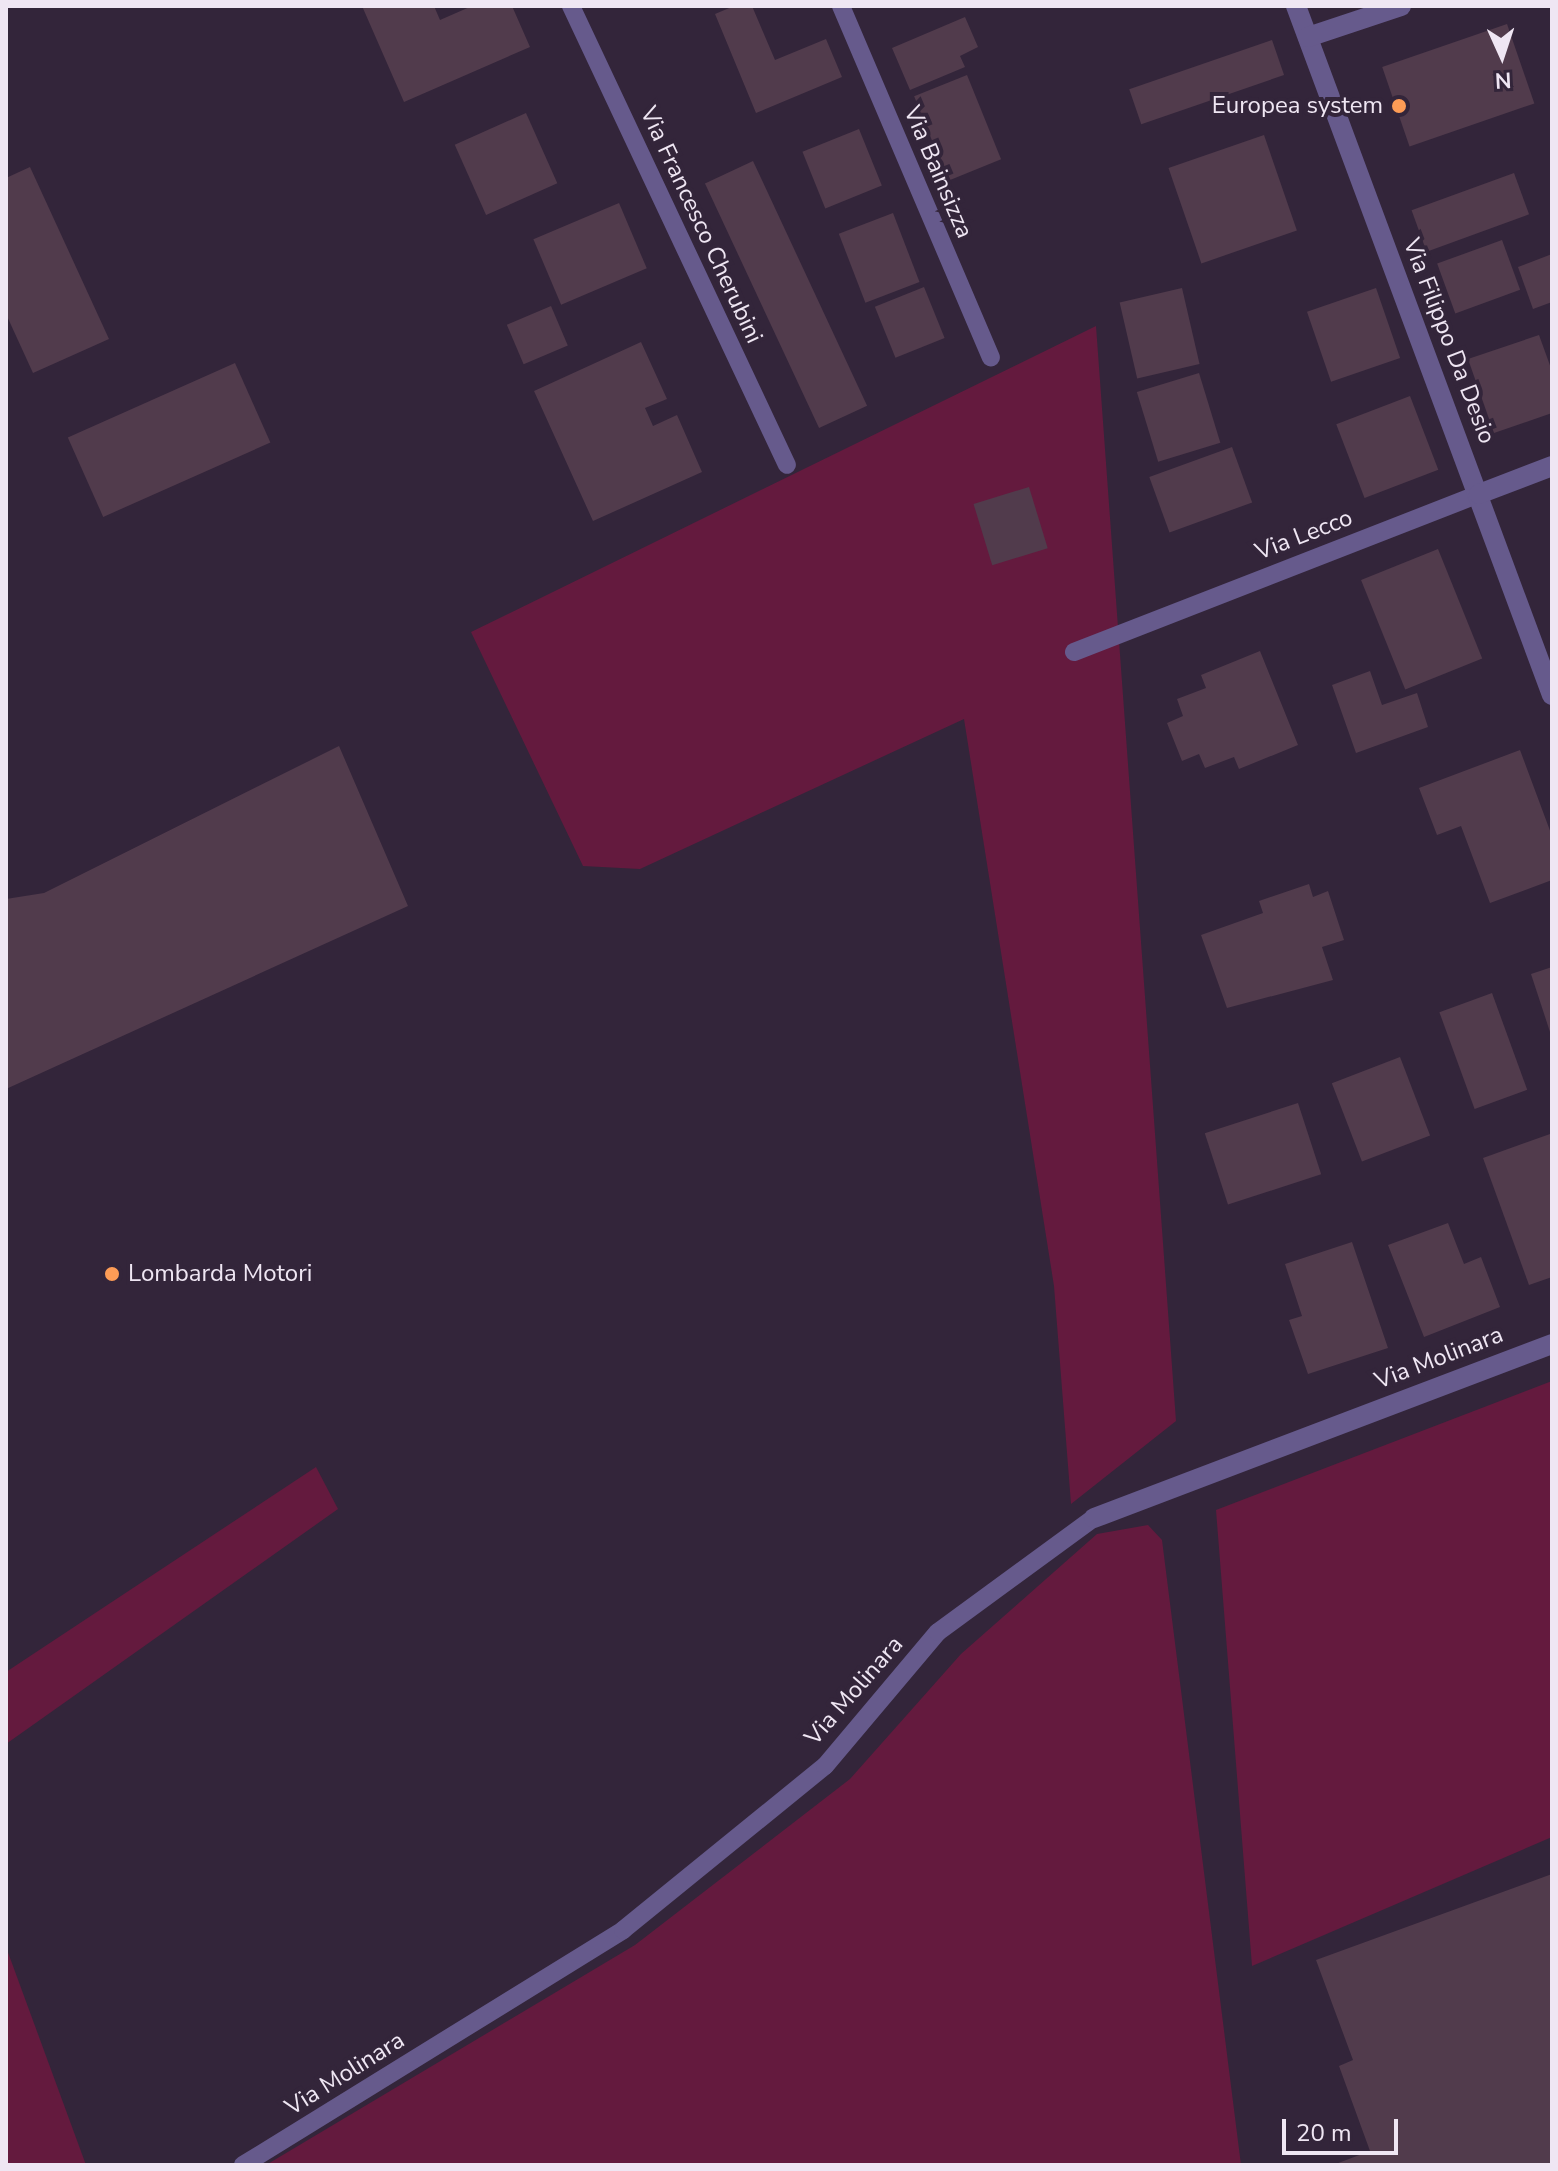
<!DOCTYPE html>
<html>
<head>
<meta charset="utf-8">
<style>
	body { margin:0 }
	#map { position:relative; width:1558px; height:2171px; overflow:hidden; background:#33253a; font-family:"Nunito Sans",sans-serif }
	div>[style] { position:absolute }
	.green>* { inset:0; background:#641a3e }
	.building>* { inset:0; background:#513b4c; transform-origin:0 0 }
	.service>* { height:18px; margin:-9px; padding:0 9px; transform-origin:9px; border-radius:9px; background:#665a8c }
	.minor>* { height:20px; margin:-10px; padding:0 10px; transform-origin:10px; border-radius:10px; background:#665a8c }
	.dots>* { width:22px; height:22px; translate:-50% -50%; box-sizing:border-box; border:4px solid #33253a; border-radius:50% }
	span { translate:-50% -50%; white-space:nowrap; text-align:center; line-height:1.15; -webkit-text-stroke:8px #33253a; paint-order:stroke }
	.poi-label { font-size:24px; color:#efe6f3 }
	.right { translate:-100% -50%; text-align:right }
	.left { translate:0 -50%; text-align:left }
	.street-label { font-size:24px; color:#efe6f3 }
	.frame { position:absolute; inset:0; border:8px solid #efe6f3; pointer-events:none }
	.north { position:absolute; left:1462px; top:16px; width:80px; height:80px; -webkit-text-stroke:6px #33253a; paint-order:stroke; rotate:177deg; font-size:22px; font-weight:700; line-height:32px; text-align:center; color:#efe6f3 }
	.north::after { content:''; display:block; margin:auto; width:28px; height:36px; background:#efe6f3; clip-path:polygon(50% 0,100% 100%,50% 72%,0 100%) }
	.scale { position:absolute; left:1282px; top:2119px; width:116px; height:36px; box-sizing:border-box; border:4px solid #efe6f3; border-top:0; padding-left:10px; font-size:24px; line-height:28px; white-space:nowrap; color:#efe6f3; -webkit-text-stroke:6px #33253a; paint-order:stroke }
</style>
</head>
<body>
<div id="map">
	<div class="green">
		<div style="clip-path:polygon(1096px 326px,1176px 1421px,1071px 1504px,1054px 1286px,964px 719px,640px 869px,583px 866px,471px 632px)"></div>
		<div style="clip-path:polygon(1552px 1381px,1552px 1837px,1252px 1966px,1216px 1510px)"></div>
		<div style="clip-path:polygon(316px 1467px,338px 1509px,6px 1744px,6px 1672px)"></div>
		<div style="clip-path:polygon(1148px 1525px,1162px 1540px,1241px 2165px,266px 2165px,635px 1945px,850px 1779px,961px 1654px,1097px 1534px)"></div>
		<div style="clip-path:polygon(6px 1947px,86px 2165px,6px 2165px)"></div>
	</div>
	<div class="building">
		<div style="clip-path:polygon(362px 6px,434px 6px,440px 20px,472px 6px,512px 6px,530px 47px,404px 102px)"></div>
		<div style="clip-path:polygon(734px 6px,752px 6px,775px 60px,826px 39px,842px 77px,756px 113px,715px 14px)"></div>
		<div style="clip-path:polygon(965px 17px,978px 47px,960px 56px,965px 67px,910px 90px,892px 48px)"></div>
		<div style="left:1507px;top:24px;width:84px;height:132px;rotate:71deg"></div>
		<div style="left:1272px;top:40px;width:37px;height:151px;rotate:71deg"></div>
		<div style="left:967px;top:75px;width:91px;height:57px;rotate:68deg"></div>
		<div style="left:526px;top:113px;width:77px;height:78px;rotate:66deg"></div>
		<div style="left:859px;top:129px;width:61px;height:61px;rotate:68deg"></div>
		<div style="left:1264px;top:135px;width:101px;height:101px;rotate:71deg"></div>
		<div style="left:753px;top:161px;width:270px;height:53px;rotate:65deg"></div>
		<div style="clip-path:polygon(30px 167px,109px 339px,33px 373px,6px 314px,6px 178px)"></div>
		<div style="left:1514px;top:173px;width:44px;height:109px;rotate:70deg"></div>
		<div style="left:619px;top:203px;width:71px;height:93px;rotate:67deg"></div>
		<div style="left:893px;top:213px;width:74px;height:58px;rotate:69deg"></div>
		<div style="left:1502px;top:240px;width:53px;height:69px;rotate:70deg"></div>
		<div style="clip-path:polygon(1552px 254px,1552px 302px,1533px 309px,1518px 267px)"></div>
		<div style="left:924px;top:287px;width:55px;height:53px;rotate:68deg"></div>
		<div style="left:1182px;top:288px;width:78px;height:64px;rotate:77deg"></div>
		<div style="left:1376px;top:288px;width:74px;height:73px;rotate:71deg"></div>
		<div style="left:551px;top:306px;width:43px;height:48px;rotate:67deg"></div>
		<div style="clip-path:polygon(1539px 335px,1552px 371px,1552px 413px,1494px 433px,1468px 359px)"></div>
		<div style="clip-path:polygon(641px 342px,667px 399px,645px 408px,653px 426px,677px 415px,702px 472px,593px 521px,534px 391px)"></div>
		<div style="left:235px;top:363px;width:87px;height:183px;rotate:66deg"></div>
		<div style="left:1199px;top:373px;width:73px;height:65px;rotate:73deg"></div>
		<div style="left:1410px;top:396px;width:79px;height:79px;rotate:69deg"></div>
		<div style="left:1232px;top:447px;width:59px;height:88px;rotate:70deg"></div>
		<div style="left:1029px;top:487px;width:64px;height:58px;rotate:73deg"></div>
		<div style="left:1438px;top:549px;width:118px;height:83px;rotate:68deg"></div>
		<div style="clip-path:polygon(1260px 651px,1298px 745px,1239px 769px,1234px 757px,1205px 768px,1199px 754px,1182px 761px,1167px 723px,1183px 716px,1177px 699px,1206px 688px,1201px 675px)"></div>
		<div style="clip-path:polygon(1370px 671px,1382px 705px,1417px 693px,1428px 727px,1356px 753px,1332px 685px)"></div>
		<div style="clip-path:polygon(339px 746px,408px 906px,6px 1089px,6px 899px,44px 893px)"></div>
		<div style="clip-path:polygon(1520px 750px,1552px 836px,1552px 880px,1490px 903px,1461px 826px,1437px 835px,1419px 788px)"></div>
		<div style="clip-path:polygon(1309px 884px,1313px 897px,1328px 891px,1344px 940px,1322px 947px,1333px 980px,1227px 1008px,1201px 935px,1263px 913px,1259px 901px)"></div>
		<div style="clip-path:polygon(1552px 967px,1552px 1034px,1551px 1035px,1531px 974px)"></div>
		<div style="left:1492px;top:993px;width:103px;height:56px;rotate:70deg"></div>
		<div style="left:1400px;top:1057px;width:84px;height:73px;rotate:69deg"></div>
		<div style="left:1298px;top:1103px;width:75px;height:98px;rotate:72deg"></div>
		<div style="clip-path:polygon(1550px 1134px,1552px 1277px,1529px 1285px,1483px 1158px)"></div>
		<div style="clip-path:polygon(1448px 1223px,1464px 1264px,1481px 1257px,1500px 1307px,1424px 1337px,1388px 1245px)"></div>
		<div style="clip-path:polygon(1352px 1242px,1388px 1348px,1308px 1374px,1289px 1320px,1302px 1316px,1285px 1264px)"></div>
		<div style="clip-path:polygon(1552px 1874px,1552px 2165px,1333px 2165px,1370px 2151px,1339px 2066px,1353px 2060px,1316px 1960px)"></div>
	</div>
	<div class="service">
		<div style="left:571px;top:6px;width:507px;rotate:64.8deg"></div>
		<div style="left:841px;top:6px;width:382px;rotate:66.9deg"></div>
		<div style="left:1074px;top:652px;width:435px;rotate:-21.3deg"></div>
		<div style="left:243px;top:2165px;width:447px;rotate:-31.7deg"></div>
		<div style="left:623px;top:1930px;width:260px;rotate:-39.1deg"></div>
		<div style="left:825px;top:1766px;width:175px;rotate:-49.9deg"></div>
		<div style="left:938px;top:1632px;width:193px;rotate:-36.2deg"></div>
	</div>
	<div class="minor">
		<div style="left:1296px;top:6px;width:735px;rotate:69.62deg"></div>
		<div style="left:1308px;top:37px;width:98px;rotate:-18.4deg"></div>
		<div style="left:1479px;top:494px;width:78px;rotate:-21deg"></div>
		<div style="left:1094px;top:1518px;width:490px;rotate:-20.8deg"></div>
	</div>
	<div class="dots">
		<div style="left:1399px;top:106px;background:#fd9c56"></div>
		<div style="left:112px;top:1274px;background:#fd9c56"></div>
	</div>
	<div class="poi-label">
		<span class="right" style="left:1383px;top:106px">Europea system</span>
		<span class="left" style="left:128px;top:1274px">Lombarda Motori</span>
	</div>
	<div class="street-label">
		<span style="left:938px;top:172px;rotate:67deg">Via Bainsizza</span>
		<span style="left:701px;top:225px;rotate:65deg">Via Francesco Cherubini</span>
		<span style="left:1449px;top:341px;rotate:69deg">Via Filippo Da Desio</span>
		<span style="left:1304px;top:535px;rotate:-21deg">Via Lecco</span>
		<span style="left:1439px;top:1358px;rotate:-21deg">Via Molinara</span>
		<span style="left:854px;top:1691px;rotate:-49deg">Via Molinara</span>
		<span style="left:345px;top:2074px;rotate:-32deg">Via Molinara</span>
	</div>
	<div class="frame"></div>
	<div class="north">N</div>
	<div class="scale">20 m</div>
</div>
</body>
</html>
